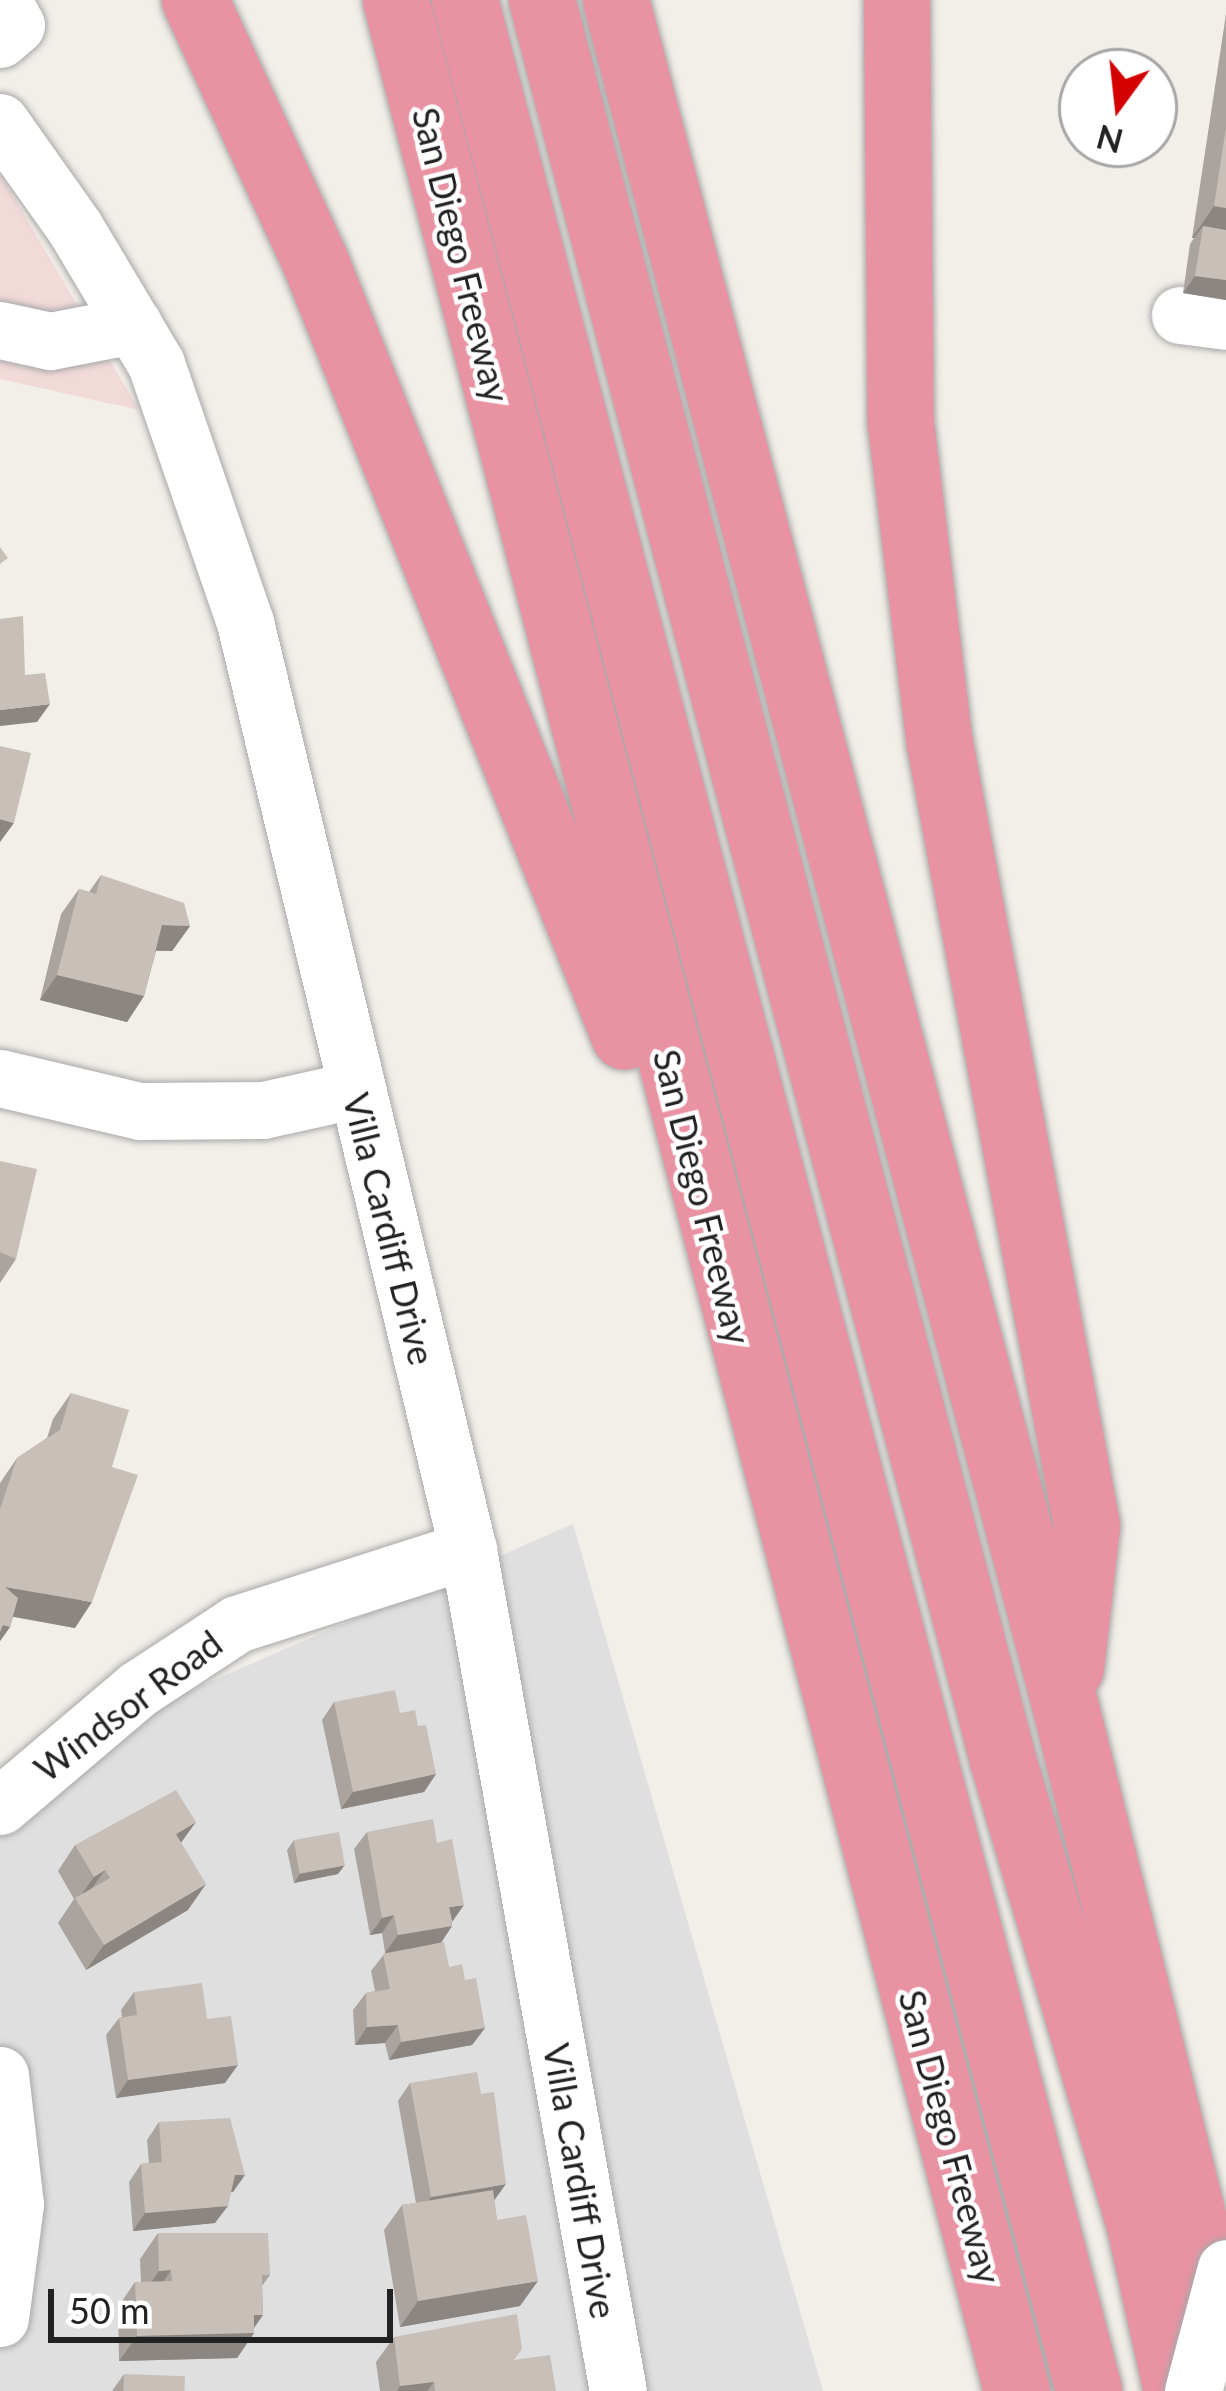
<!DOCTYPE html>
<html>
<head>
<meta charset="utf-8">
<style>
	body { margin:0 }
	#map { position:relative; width:1226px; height:2391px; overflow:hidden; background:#f2efe9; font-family:Lato,sans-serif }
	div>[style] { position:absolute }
	.residential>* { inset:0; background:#e0dfdf }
	.commercial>* { inset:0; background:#f2dad9 }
	.roads { filter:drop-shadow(0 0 3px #a9a9a9) drop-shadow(0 0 3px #a9a9a9) }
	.minor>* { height:57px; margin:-28.5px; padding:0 28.5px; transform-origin:28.5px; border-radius:28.5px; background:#fff }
	.highway>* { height:66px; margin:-33px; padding:0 33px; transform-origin:33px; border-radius:33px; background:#e892a2 }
	.bridges { filter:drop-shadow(0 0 3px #a9a9a9) drop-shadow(0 0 3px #a9a9a9) }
	.minor-bridge>* { height:57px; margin:-28.5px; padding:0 28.5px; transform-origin:28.5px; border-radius:28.5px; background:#fff }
	.wall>* { inset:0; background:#aba49e }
	.shaded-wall>* { inset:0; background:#8b8681 }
	.building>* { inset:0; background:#c7bfb8; transform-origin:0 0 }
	span { translate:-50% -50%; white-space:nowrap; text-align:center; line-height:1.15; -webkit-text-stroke:9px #fff; paint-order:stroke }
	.street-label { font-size:36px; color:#222 }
	.north { position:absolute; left:1058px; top:48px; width:120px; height:120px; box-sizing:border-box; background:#fff; border:3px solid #a7a7a7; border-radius:50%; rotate:195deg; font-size:33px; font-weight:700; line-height:48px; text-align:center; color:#222 }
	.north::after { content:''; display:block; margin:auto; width:42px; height:54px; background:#d40000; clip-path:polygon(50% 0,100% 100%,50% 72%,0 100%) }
	.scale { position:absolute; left:48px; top:2289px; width:345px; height:54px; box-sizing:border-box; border:6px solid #222; border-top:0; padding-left:15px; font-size:36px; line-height:42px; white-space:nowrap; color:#222; -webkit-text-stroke:9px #fff; paint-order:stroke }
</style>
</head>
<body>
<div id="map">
	<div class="residential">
		<div style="clip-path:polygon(573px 1524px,823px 2391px,0 2391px,0 1773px)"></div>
	</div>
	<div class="commercial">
		<div style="clip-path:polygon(0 174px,139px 410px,0 379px)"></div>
	</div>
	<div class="roads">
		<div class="minor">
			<div style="left:0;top:39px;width:21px;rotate:-41deg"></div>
			<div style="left:16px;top:25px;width:29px;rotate:-119deg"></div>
			<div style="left:0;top:122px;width:130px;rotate:54.7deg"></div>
			<div style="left:75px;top:228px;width:158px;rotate:59.2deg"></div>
			<div style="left:156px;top:364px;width:273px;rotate:71deg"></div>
			<div style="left:245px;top:622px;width:954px;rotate:76.49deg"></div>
			<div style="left:468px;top:1550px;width:854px;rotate:79.89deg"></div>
			<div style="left:1180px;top:315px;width:46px;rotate:7.4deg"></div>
			<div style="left:0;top:330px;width:51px;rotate:12.4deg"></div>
			<div style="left:50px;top:341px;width:85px;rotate:-10.9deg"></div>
			<div style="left:0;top:1078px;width:144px;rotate:13.3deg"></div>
			<div style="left:140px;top:1111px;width:123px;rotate:-0.5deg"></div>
			<div style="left:263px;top:1110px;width:93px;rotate:-12.4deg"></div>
			<div style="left:0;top:1806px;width:181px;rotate:-40.3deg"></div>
			<div style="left:138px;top:1689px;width:118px;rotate:-33.3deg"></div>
			<div style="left:237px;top:1624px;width:243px;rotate:-17.8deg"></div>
			<div style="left:0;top:2075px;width:130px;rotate:83.4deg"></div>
			<div style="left:15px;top:2204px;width:115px;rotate:97.5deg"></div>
		</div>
		<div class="highway">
			<div style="left:195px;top:0;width:289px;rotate:65.3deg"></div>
			<div style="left:316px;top:263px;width:833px;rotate:68.24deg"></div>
			<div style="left:396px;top:0;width:2470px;rotate:75.44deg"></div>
			<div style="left:465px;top:0;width:2471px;rotate:75.37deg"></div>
			<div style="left:542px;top:0;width:1819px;rotate:75.32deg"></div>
			<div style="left:1003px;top:1760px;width:490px;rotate:73.6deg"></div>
			<div style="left:1141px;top:2230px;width:165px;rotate:77.4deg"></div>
			<div style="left:616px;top:0;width:1766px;rotate:75.24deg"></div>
			<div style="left:1066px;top:1708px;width:652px;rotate:75.99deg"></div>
			<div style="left:897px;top:0;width:424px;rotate:89.5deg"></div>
			<div style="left:901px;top:424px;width:322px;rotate:83.1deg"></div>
			<div style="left:940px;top:744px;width:796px;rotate:79.35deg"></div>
			<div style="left:1087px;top:1526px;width:143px;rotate:96.4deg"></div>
		</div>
	</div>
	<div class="bridges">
		<div class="minor-bridge">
			<div style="left:1193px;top:2391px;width:127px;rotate:-75deg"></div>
		</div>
	</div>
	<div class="wall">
		<div style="clip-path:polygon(1226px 14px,1226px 300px,1183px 293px,1190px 244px,1194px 238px,1192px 238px)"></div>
		<div style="clip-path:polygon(101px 875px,190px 926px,172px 951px,156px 951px,144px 996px,127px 1022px,40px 1000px,61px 914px,79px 889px,89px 892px)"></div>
		<div style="clip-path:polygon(0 1161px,16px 1259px,0 1283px)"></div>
		<div style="clip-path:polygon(71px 1393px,112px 1467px,75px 1628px,13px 1617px,10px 1627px,0 1641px,0 1483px,17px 1458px,47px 1438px,53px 1419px)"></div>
		<div style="clip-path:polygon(334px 1702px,400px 1713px,436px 1774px,424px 1792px,341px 1809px,322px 1720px)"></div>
		<div style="clip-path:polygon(367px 1832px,452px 1922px,452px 1926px,441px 1943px,449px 1967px,465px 1980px,485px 2028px,472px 2045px,389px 2060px,385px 2043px,355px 2045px,353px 2010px,366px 1993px,375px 1991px,371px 1971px,385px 1953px,382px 1933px,370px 1935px,354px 1849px)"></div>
		<div style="clip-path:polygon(294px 1840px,338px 1874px,294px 1883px,287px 1850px)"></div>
		<div style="clip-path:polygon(181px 1843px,188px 1910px,86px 1970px,58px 1923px,74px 1899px,58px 1871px,75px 1845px)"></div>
		<div style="clip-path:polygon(134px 1992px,207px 2019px,225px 2083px,116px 2098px,106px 2035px,119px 2018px,122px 2017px,121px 2010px)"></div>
		<div style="clip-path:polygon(410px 2083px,494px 2200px,497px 2220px,520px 2306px,400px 2327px,384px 2230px,402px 2205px,416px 2203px,398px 2101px)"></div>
		<div style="clip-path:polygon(159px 2122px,233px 2192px,231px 2192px,215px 2223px,133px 2231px,129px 2182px,141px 2164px,149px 2163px,147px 2140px)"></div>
		<div style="clip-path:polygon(158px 2233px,270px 2275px,262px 2286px,263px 2315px,254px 2328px,254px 2333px,237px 2358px,119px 2361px,118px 2307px,135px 2282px,141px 2282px,140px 2259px)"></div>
		<div style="clip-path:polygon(394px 2337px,514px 2360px,556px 2391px,380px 2391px,376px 2362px)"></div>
		<div style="clip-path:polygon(124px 2374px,184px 2391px,112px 2391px)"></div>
	</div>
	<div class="shaded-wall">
		<div style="clip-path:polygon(1214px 206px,1226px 208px,1226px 244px,1203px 226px,1194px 238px,1192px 238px)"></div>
		<div style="clip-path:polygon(1195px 276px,1226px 280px,1226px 300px,1183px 293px)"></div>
		<div style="clip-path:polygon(50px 704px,37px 722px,0 726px,0 710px)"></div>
		<div style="clip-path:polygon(0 819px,14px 823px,0 842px)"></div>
		<div style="clip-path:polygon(162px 925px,190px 926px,172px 951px,145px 950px)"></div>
		<div style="clip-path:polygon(57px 975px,144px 996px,127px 1022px,40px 1000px)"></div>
		<div style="clip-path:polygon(5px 1587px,92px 1602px,75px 1628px,0 1614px)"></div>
		<div style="clip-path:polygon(3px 1625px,10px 1627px,0 1641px,0 1629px)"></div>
		<div style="clip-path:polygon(436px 1774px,424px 1792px,341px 1809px,353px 1792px)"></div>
		<div style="clip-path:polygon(196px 1822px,178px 1847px,176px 1834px)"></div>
		<div style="clip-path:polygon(345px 1865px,338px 1874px,294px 1883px,300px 1874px)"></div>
		<div style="clip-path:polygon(105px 1870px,87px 1895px,76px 1902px,94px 1877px)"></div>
		<div style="clip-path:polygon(206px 1884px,188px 1910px,86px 1970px,104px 1945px)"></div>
		<div style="clip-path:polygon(464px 1905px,452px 1922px,449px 1907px)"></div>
		<div style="clip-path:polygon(394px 1915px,382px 1933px,370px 1935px,382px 1918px)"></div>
		<div style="clip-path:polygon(452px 1926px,440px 1944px,385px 1953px,398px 1935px)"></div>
		<div style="clip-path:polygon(398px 2025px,385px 2043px,355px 2045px,367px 2027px)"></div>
		<div style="clip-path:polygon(485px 2028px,472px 2045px,389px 2060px,401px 2042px)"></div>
		<div style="clip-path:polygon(238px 2065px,225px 2083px,116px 2098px,128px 2080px)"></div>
		<div style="clip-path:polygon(235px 2175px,245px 2175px,233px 2192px,223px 2193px)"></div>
		<div style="clip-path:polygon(506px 2184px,493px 2202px,419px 2215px,431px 2197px)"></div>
		<div style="clip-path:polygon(228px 2206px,215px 2223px,133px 2231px,145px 2213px)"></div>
		<div style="clip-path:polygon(171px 2270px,154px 2296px,142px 2296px,159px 2271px)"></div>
		<div style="clip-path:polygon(538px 2281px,520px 2306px,400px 2327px,418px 2301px)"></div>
		<div style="clip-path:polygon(254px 2315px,263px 2315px,250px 2333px,254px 2333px,237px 2358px,119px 2361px,137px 2336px)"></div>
		<div style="clip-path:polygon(434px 2382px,427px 2391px,397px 2391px,400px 2386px)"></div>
	</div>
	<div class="building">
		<div style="clip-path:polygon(1226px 127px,1226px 208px,1214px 206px)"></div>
		<div style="clip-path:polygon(1203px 226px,1226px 230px,1226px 280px,1195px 276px)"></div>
		<div style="clip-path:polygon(0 547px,8px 558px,0 564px)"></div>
		<div style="clip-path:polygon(23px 616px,25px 675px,45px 673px,50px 704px,0 710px,0 619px)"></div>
		<div style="clip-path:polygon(0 746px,31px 753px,14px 823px,0 819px)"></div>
		<div style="clip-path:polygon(101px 875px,184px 903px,190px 926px,162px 925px,144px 996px,57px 975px,79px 889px,96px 894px)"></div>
		<div style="clip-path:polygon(0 1161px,37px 1169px,16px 1259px,0 1252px)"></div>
		<div style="clip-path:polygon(71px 1393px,129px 1410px,112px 1467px,138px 1475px,92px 1602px,5px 1587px,18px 1598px,10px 1627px,3px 1625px,0 1632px,0 1509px,17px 1458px,60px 1430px)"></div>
		<div style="clip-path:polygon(395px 1690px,400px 1713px,415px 1710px,418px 1726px,426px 1725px,436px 1774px,353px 1792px,334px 1702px)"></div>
		<div style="clip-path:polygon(176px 1790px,196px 1822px,176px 1834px,206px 1884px,104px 1945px,75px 1898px,110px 1878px,105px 1870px,94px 1877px,75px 1845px)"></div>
		<div style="clip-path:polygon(433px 1819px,437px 1843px,452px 1839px,464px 1905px,449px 1907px,452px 1926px,398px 1935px,394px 1915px,382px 1918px,367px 1832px)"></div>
		<div style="left:339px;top:1832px;width:34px;height:46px;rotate:80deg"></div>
		<div style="clip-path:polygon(444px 1942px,449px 1967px,462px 1964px,465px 1980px,476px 1978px,485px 2028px,401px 2042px,398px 2025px,367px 2027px,366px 1993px,390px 1989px,383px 1954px)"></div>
		<div style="clip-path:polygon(202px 1983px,207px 2019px,231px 2016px,238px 2065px,128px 2080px,119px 2018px,137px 2015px,134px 1992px)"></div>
		<div style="clip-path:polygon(477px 2072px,481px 2094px,494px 2092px,506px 2184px,431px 2197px,410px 2083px)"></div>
		<div style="clip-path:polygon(230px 2118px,245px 2175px,235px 2175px,228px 2206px,145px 2213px,141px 2164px,162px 2162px,159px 2122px)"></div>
		<div style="clip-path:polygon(493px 2190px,497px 2220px,526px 2215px,538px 2281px,418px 2301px,402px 2205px)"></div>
		<div style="clip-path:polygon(158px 2233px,268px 2233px,270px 2275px,262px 2275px,263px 2315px,254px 2315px,254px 2333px,137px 2336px,135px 2282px,172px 2281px,171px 2270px,159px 2271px)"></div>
		<div style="clip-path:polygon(517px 2314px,522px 2349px,514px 2360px,550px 2355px,556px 2391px,435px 2391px,434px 2382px,400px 2386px,394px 2337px)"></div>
		<div style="left:124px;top:2374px;width:61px;height:17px;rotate:2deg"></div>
	</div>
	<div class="street-label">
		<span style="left:461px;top:255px;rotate:76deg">San Diego Freeway</span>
		<span style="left:702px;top:1197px;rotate:76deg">San Diego Freeway</span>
		<span style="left:389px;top:1229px;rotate:76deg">Villa Cardiff Drive</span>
		<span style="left:128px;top:1706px;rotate:-37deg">Windsor Road</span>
		<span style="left:950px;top:2137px;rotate:75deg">San Diego Freeway</span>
		<span style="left:580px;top:2181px;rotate:80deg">Villa Cardiff Drive</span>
	</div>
	<div class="north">N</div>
	<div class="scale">50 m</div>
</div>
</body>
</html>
